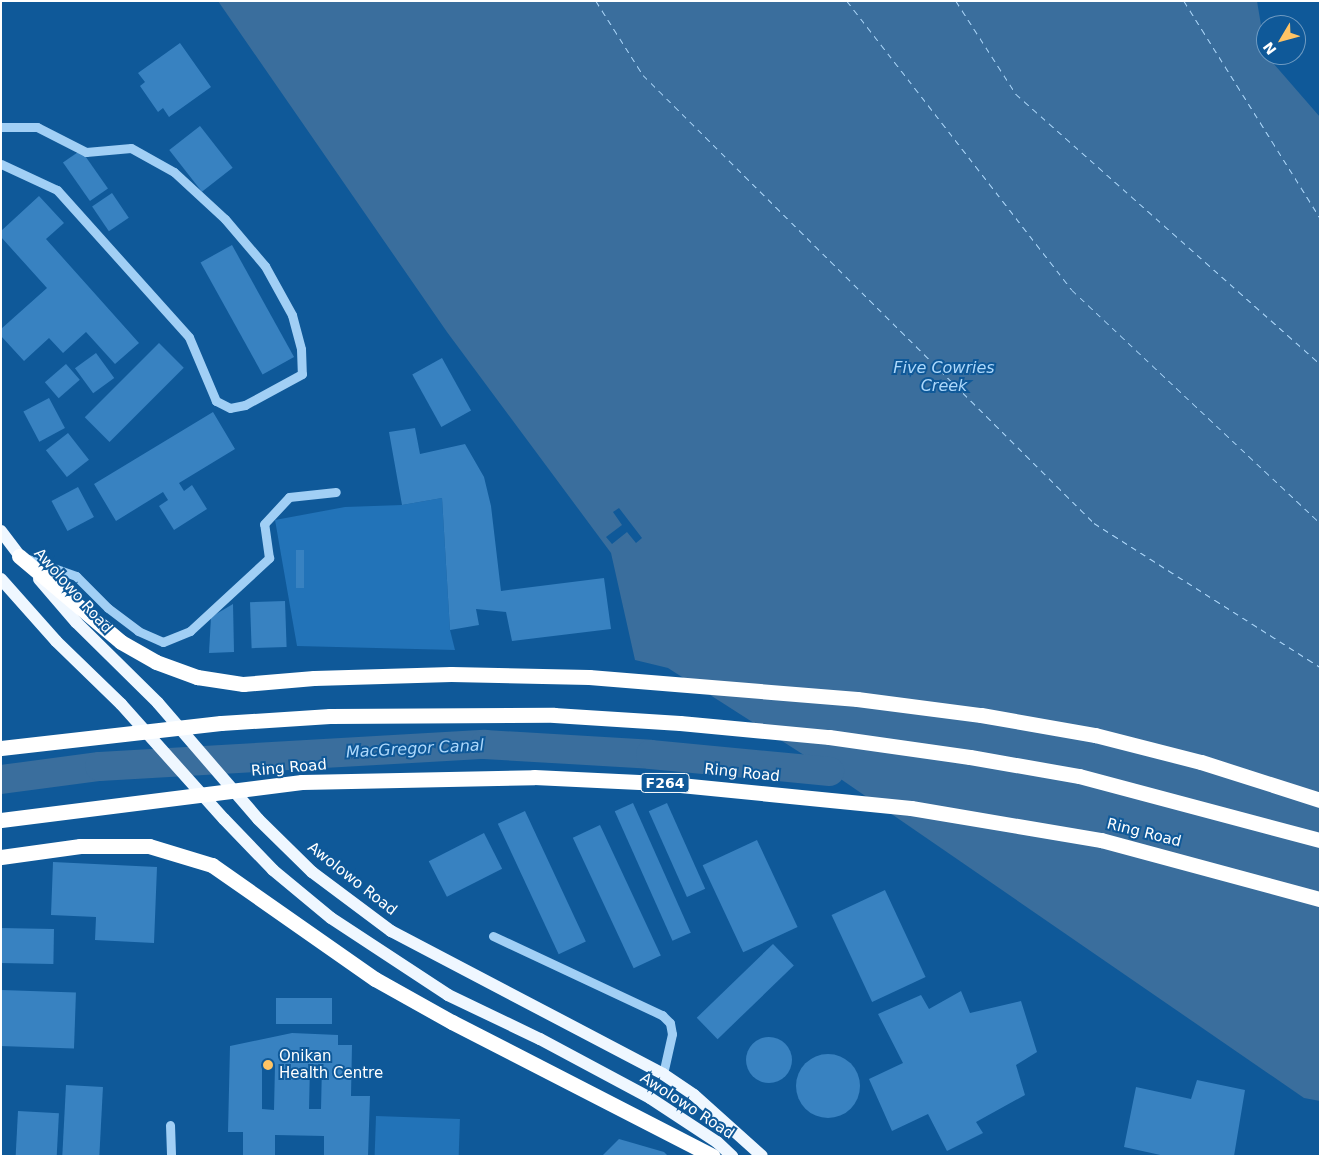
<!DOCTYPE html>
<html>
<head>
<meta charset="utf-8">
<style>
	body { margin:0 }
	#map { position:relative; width:1321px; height:1157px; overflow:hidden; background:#0f5999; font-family:"DejaVu Sans",sans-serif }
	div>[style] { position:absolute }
	.green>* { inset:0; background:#2273b8; transform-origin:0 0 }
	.water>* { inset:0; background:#3a6e9d }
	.pier>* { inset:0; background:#0f5999 }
	.canal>* { height:29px; margin:-14.5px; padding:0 14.5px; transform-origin:14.5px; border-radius:14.5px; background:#3a6e9d }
	.ferry>* { height:1px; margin-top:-0.5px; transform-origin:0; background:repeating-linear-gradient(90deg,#add8fb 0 6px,transparent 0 11px) }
	.building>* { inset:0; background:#3882c1; transform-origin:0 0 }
	.round { border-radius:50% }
	.minor>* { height:9px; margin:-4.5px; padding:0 4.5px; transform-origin:4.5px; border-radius:4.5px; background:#a1cff5 }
	.major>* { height:12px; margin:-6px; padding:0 6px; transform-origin:6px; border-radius:6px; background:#eff7ff }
	.highway>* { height:15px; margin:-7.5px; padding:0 7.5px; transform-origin:7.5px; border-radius:7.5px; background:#fff }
	.highway-bridge>* { height:15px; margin:-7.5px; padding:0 7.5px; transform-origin:7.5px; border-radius:7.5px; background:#fff }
	.dots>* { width:14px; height:14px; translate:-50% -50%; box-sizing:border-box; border:2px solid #0f5999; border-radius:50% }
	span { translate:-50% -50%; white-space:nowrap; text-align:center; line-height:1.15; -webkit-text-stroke:4px #0f5999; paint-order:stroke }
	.shield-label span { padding:1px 4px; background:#0f5999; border:1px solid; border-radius:4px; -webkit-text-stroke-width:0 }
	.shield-label { font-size:14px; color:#fff; font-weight:700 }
	.street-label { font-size:15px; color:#fff }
	.poi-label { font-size:15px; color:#fff }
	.left { translate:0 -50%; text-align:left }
	.water-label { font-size:16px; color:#add8fb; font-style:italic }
	.frame { position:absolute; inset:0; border:2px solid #fff; pointer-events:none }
	.north { position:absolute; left:1256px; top:15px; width:50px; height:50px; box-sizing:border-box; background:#0f5999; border:1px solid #6f9bc2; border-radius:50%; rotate:233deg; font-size:14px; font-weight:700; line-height:20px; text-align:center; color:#fff }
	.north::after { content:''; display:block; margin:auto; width:18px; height:22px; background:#ffc465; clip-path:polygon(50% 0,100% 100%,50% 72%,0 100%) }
</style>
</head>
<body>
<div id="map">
	<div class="green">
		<div style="clip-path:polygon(442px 498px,450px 630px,455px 650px,297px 646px,275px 520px,345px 507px,402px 505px)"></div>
		<div style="left:376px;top:1116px;width:84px;height:40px;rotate:2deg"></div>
	</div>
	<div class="water">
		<div style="clip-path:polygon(218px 1px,1257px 1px,1266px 55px,1320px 117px,1320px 1101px,1304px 1098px,829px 771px,668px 668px,635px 660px,611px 553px,447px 332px)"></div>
	</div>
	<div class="pier">
		<div style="clip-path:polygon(619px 508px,642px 538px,636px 543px,627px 532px,612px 544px,606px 537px,622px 525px,613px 512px)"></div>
	</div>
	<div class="canal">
		<div style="left:1px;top:779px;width:99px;rotate:-7.6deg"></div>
		<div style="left:99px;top:766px;width:386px;rotate:-3.3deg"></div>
		<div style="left:484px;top:744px;width:166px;rotate:3.4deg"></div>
		<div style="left:650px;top:754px;width:180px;rotate:5.4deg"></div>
	</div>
	<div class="ferry">
		<div style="left:596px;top:1px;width:88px;rotate:57.6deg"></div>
		<div style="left:643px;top:75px;width:636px;rotate:44.81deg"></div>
		<div style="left:1094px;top:523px;width:268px;rotate:32.5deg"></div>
		<div style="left:847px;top:1px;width:366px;rotate:52.1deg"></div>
		<div style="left:1072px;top:290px;width:340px;rotate:43.2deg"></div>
		<div style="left:956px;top:1px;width:111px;rotate:57.2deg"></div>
		<div style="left:1016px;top:94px;width:407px;rotate:41.6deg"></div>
		<div style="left:1184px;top:1px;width:256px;rotate:57.9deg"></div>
	</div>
	<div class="building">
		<div style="clip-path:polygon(180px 43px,211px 87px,169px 117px,163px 108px,158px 112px,140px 86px,145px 82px,138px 73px)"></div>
		<div style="left:200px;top:126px;width:53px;height:39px;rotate:52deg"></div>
		<div style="left:81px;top:150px;width:47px;height:22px;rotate:55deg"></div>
		<div style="left:112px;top:193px;width:30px;height:24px;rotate:56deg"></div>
		<div style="clip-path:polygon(39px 196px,64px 223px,46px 239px,139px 343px,115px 364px,86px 332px,63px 353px,49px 338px,24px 361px,1px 336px,1px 329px,47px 288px,1px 237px,1px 231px)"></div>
		<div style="left:232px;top:245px;width:128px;height:36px;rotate:61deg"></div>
		<div style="left:159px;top:343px;width:35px;height:105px;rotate:45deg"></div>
		<div style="left:96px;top:353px;width:31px;height:26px;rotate:54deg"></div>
		<div style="left:442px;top:358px;width:60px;height:34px;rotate:61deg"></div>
		<div style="left:66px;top:364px;width:21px;height:28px;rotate:49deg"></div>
		<div style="left:49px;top:398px;width:34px;height:29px;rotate:62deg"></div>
		<div style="clip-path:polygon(213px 412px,235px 449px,179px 483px,184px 491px,192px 485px,207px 509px,174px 530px,159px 506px,168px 500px,163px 492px,116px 521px,94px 484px)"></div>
		<div style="clip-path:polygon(415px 428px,420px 454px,465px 444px,484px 477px,491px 506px,501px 591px,604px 578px,611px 629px,512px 641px,506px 612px,476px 609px,479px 625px,450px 630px,442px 498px,402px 505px,389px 432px)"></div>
		<div style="left:68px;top:433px;width:34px;height:28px;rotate:52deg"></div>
		<div style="left:78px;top:487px;width:34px;height:30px;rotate:62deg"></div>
		<div style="left:296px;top:550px;width:8px;height:38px"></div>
		<div style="left:285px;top:601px;width:46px;height:35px;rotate:88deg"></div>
		<div style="clip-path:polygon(233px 604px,234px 652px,209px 653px,211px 617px)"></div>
		<div style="left:633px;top:803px;width:142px;height:20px;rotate:66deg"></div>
		<div style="left:667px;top:803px;width:94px;height:20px;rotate:66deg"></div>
		<div style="left:525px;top:811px;width:144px;height:30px;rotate:65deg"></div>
		<div style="left:600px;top:825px;width:144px;height:30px;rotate:65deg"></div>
		<div style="left:484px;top:833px;width:40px;height:62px;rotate:63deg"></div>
		<div style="left:757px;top:840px;width:96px;height:60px;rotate:65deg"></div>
		<div style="clip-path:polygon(53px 862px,157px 867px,154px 943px,95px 940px,96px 917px,51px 915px)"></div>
		<div style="left:885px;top:890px;width:96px;height:59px;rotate:65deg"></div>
		<div style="left:1px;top:928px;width:53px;height:35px;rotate:1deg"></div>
		<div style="left:773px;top:944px;width:30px;height:106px;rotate:46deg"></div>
		<div style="left:1px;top:990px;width:75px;height:56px;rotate:2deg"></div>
		<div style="clip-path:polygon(961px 991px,970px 1013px,1021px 1001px,1037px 1052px,1016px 1065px,1025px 1095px,976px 1122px,983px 1133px,947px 1151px,928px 1114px,892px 1131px,869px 1079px,903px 1063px,878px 1014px,921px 995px,929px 1009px)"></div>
		<div style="left:276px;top:998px;width:56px;height:26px"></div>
		<div style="clip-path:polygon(evenodd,292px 1033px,338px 1035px,338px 1045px,352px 1045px,351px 1096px,370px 1096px,368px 1156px,324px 1156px,324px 1136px,275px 1135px,275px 1156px,243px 1156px,243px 1132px,228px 1132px,230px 1046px,292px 1033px,262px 1065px,275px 1065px,274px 1110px,262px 1109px,262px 1065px,292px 1033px,310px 1065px,322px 1065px,321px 1109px,309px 1109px,310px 1065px)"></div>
		<div class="round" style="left:746px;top:1037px;width:46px;height:46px"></div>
		<div class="round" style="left:796px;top:1054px;width:64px;height:64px"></div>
		<div style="clip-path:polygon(1197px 1080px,1245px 1090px,1234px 1156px,1165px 1156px,1124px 1147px,1136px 1087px,1191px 1099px)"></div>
		<div style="left:66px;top:1085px;width:37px;height:71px;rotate:3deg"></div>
		<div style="left:18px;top:1111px;width:41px;height:45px;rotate:3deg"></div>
		<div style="clip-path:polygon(619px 1139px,664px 1152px,668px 1156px,602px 1156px)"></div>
	</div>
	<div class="minor">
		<div style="left:1px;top:127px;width:36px"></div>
		<div style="left:37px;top:127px;width:55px;rotate:27deg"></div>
		<div style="left:86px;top:152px;width:45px;rotate:-5.1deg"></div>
		<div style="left:131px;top:148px;width:49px;rotate:29.2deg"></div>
		<div style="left:174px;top:172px;width:69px;rotate:42.7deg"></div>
		<div style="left:225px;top:219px;width:62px;rotate:49.6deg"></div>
		<div style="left:265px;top:266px;width:56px;rotate:61.1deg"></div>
		<div style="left:292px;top:315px;width:35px;rotate:75deg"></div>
		<div style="left:301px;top:349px;width:25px;rotate:88deg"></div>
		<div style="left:302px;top:374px;width:65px;rotate:151.5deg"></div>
		<div style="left:245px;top:405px;width:15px;rotate:169deg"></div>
		<div style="left:230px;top:408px;width:16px;rotate:-153deg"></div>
		<div style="left:216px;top:401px;width:69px;rotate:-112.9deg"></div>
		<div style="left:189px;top:337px;width:198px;rotate:-131.9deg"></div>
		<div style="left:57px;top:190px;width:62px;rotate:-155.1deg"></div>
		<div style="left:28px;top:559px;width:51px;rotate:19.5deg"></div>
		<div style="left:76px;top:576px;width:45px;rotate:45deg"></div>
		<div style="left:108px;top:608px;width:38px;rotate:37deg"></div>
		<div style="left:138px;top:631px;width:27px;rotate:24deg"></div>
		<div style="left:163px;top:642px;width:29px;rotate:-22deg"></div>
		<div style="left:190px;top:631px;width:108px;rotate:-42.7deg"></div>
		<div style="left:269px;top:558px;width:34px;rotate:-98deg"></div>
		<div style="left:264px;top:524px;width:37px;rotate:-47deg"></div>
		<div style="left:289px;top:497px;width:47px;rotate:-6.1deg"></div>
		<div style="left:493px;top:936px;width:187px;rotate:25.1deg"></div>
		<div style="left:662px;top:1015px;width:11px;rotate:45deg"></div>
		<div style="left:670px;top:1023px;width:11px;rotate:80deg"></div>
		<div style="left:672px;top:1034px;width:41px;rotate:102.7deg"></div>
		<div style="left:170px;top:1125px;width:31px;rotate:88deg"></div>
	</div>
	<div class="major">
		<div style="left:1px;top:531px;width:39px;rotate:53deg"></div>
		<div style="left:1px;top:579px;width:83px;rotate:48.4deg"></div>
		<div style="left:56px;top:641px;width:91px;rotate:44.1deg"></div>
		<div style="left:121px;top:704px;width:154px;rotate:48.2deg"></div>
		<div style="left:224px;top:819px;width:71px;rotate:46.1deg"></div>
		<div style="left:273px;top:870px;width:75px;rotate:39.6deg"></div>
		<div style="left:331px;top:918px;width:140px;rotate:33.3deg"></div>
		<div style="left:448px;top:995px;width:102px;rotate:25.6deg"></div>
		<div style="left:540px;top:1039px;width:125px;rotate:28.2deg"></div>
		<div style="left:650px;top:1098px;width:80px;rotate:33.3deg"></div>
		<div style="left:717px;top:1142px;width:21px;rotate:43deg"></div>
		<div style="left:39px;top:579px;width:57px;rotate:49.3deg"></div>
		<div style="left:76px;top:622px;width:115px;rotate:44.6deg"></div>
		<div style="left:158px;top:703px;width:153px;rotate:49.2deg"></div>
		<div style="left:258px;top:819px;width:76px;rotate:44.5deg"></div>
		<div style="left:312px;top:872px;width:99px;rotate:36.8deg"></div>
		<div style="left:391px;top:931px;width:307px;rotate:27.7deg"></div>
		<div style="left:663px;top:1074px;width:37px;rotate:34deg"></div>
		<div style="left:694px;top:1095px;width:91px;rotate:41.9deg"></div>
	</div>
	<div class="highway">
		<div style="left:19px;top:556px;width:133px;rotate:40.1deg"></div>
		<div style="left:121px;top:642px;width:40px;rotate:29.7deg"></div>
		<div style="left:156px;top:662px;width:44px;rotate:20.1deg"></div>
		<div style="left:197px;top:677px;width:47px;rotate:8.7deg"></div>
		<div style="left:243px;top:684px;width:71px;rotate:-4.8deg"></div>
		<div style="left:314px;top:678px;width:137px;rotate:-1.7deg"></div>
		<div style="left:451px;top:674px;width:138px;rotate:1.2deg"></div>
		<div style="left:589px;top:677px;width:269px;rotate:4.7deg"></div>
		<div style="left:857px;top:699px;width:125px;rotate:7.4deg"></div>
		<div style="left:981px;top:715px;width:116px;rotate:10deg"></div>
		<div style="left:1095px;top:735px;width:109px;rotate:14.3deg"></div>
		<div style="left:1201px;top:762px;width:125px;rotate:17.7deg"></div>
		<div style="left:1px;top:857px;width:80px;rotate:-7.9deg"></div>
		<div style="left:80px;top:846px;width:69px"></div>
		<div style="left:149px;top:846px;width:66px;rotate:16.8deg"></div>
		<div style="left:212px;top:865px;width:199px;rotate:35deg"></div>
		<div style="left:375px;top:979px;width:88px;rotate:29.2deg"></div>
		<div style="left:452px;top:1022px;width:293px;rotate:27.2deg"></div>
	</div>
	<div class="highway-bridge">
		<div style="left:1px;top:748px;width:221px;rotate:-6.5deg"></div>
		<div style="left:221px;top:723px;width:109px;rotate:-3.7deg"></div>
		<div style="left:330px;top:716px;width:224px;rotate:-0.3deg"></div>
		<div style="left:554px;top:715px;width:126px;rotate:3.6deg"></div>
		<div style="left:680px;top:723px;width:150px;rotate:5.4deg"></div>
		<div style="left:829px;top:737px;width:142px;rotate:8.1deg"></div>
		<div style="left:970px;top:757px;width:111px;rotate:9.9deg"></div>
		<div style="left:1079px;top:776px;width:249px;rotate:14.9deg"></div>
		<div style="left:1px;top:820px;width:303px;rotate:-7.2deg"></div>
		<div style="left:302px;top:782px;width:232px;rotate:-1.2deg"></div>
		<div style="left:534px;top:777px;width:126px;rotate:2.7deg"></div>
		<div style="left:660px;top:783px;width:252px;rotate:5.7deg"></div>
		<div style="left:911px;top:808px;width:193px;rotate:9.6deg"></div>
		<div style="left:1101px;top:840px;width:227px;rotate:15.1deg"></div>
	</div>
	<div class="dots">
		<div style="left:268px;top:1065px;background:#ffc465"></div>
	</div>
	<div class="shield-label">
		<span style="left:665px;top:783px">F264</span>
	</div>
	<div class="street-label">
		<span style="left:73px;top:591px;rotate:48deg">Awolowo Road</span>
		<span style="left:289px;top:768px;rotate:-5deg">Ring Road</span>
		<span style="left:742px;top:773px;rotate:6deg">Ring Road</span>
		<span style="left:1144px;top:833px;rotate:14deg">Ring Road</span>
		<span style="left:352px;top:879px;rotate:38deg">Awolowo Road</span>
		<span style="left:687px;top:1106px;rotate:33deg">Awolowo Road</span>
	</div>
	<div class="poi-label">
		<span class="left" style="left:279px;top:1065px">Onikan<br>Health Centre</span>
	</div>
	<div class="water-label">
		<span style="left:944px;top:377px">Five Cowries<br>Creek</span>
		<span style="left:415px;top:749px;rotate:-3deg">MacGregor Canal</span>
	</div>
	<div class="frame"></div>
	<div class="north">N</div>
</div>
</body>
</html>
